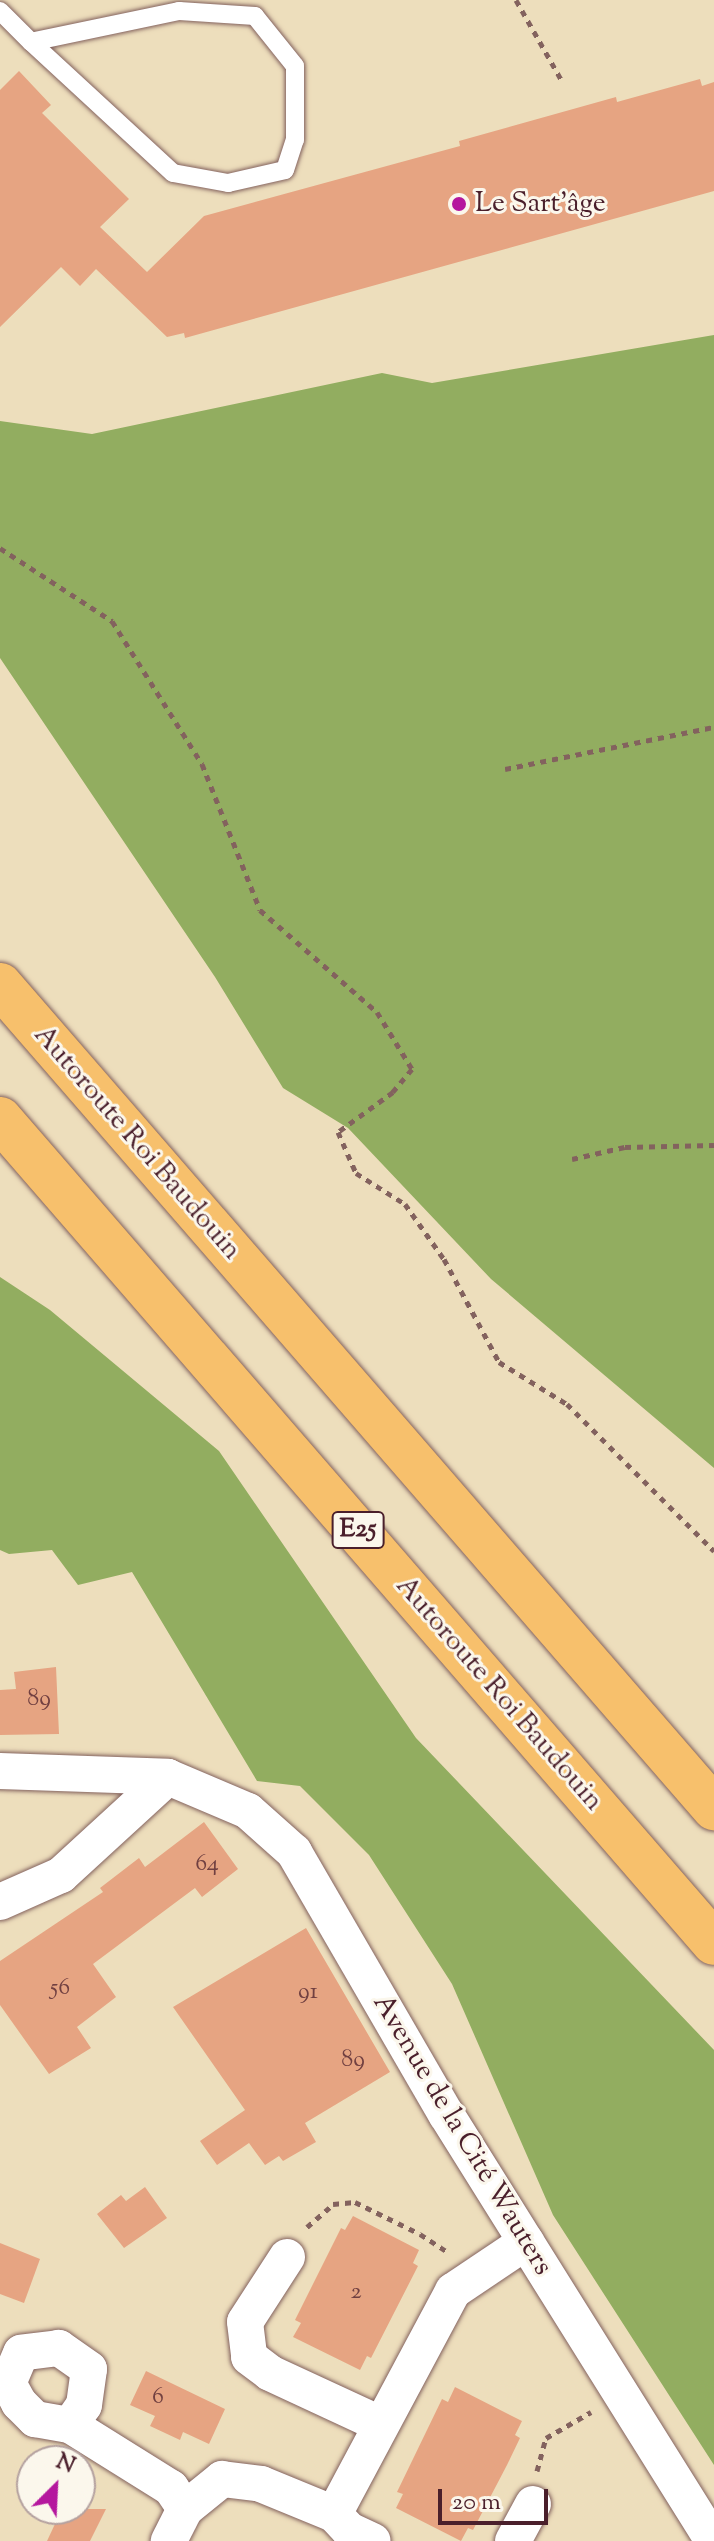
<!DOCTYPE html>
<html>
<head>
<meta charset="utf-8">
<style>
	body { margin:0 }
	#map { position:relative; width:714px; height:2541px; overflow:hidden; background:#eddebc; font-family:"Sorts Mill Goudy",serif }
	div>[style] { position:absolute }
	.forest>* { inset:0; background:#92ad60 }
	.building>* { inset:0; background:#e6a482 }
	.path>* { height:5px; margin-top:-2.5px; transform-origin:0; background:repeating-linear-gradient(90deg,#83625e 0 6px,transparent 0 12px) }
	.roads { filter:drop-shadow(0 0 2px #83625e) drop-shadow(0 0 2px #83625e) }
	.service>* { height:18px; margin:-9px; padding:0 9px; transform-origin:9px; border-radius:9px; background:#fff }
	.minor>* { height:36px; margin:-18px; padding:0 18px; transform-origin:18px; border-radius:18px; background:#fff }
	.motorway>* { height:44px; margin:-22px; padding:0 22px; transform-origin:22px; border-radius:22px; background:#f7c06c }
	.dots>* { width:22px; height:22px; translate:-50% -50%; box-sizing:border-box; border:4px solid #fbf7ec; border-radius:50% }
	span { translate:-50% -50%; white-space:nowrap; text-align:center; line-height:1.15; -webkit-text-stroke:6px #fbf7ec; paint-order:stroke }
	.number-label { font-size:24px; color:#714041 }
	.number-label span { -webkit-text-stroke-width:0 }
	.shield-label span { padding:2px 6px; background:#fbf7ec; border:2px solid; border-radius:6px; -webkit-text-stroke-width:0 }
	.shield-label { font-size:26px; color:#4a1f2b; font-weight:700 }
	.poi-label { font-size:28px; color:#4a1f2b }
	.left { translate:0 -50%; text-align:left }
	.street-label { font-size:28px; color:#4a1f2b }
	.north { position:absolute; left:16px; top:2445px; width:80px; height:80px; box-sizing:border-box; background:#fbf7ec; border:2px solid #b4a19f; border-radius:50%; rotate:24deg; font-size:22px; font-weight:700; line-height:32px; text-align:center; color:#4a1f2b }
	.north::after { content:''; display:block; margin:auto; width:28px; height:36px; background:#b5179e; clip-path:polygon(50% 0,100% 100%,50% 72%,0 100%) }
	.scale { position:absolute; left:438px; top:2489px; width:110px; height:36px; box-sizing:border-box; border:4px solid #4a1f2b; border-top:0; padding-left:10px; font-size:24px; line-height:28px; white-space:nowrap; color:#4a1f2b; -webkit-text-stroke:6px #fbf7ec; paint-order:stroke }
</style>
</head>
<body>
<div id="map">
	<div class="forest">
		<div style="clip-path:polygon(714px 335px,714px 1468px,491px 1279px,348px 1128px,283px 1088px,215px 977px,0 658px,0 421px,92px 434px,382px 373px,432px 383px)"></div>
		<div style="clip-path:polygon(0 1277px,50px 1310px,219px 1451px,416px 1738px,714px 2050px,714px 2465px,553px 2215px,452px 1984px,369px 1855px,300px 1786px,257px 1781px,132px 1572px,78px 1585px,52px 1550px,9px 1554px,0 1550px)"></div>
	</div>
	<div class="building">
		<div style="clip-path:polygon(19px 71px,51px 105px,42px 113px,129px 199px,100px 227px,147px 272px,204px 216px,460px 146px,459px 141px,616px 97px,617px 102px,700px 79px,702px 86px,714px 82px,714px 191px,185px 338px,184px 333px,167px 337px,96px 269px,80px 286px,61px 267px,0 327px,0 90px)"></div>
		<div style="clip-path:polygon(56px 1667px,59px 1734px,0 1735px,0 1690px,16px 1689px,14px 1672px)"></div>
		<div style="clip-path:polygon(204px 1822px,238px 1869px,202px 1897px,195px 1888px,93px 1964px,116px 1997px,77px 2027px,91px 2048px,49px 2074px,0 2005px,0 1961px,103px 1892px,100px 1888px,139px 1858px,145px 1867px)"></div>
		<div style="clip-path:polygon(306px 1928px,390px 2072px,305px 2123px,316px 2142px,283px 2161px,279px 2156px,265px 2165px,249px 2143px,217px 2165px,200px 2141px,245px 2110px,173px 2007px)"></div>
		<div style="clip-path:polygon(145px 2187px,167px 2218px,124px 2248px,97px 2214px,121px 2195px,126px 2201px)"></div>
		<div style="clip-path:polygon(353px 2216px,419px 2250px,413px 2263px,418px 2266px,371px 2358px,367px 2356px,360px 2370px,293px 2337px,301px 2323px,295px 2320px,341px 2228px,345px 2230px)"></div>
		<div style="clip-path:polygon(0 2243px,40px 2259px,24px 2303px,0 2294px)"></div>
		<div style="clip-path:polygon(146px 2371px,225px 2409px,209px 2444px,183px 2432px,180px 2440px,150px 2426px,155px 2416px,130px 2405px)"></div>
		<div style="clip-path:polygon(455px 2387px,522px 2421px,515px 2435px,520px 2438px,507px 2465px,473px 2530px,468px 2528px,461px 2541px,396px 2508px,403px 2494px,397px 2492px,442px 2399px,448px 2402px)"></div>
		<div style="clip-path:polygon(62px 2509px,106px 2509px,90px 2541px,47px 2541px)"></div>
	</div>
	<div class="path">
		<div style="left:516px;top:0;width:93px;rotate:60.4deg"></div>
		<div style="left:0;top:548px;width:134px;rotate:33.1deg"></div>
		<div style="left:112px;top:621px;width:169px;rotate:57.8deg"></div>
		<div style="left:202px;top:764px;width:157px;rotate:68.3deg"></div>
		<div style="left:260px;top:910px;width:155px;rotate:41.1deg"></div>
		<div style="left:377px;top:1012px;width:67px;rotate:58.4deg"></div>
		<div style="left:412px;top:1069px;width:30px;rotate:130deg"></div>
		<div style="left:393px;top:1092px;width:68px;rotate:144deg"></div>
		<div style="left:338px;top:1132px;width:45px;rotate:66.3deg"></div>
		<div style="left:356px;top:1173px;width:58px;rotate:32.3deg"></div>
		<div style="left:405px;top:1204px;width:67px;rotate:54.7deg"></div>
		<div style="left:444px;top:1259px;width:117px;rotate:61.9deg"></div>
		<div style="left:499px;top:1362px;width:80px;rotate:31.7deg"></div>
		<div style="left:567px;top:1404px;width:208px;rotate:45deg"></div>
		<div style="left:505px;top:769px;width:213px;rotate:-11.4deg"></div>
		<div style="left:572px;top:1159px;width:54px;rotate:-12.8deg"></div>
		<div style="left:625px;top:1147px;width:89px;rotate:-1.3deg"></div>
		<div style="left:307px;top:2227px;width:35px;rotate:-41deg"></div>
		<div style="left:333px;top:2204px;width:22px;rotate:-5deg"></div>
		<div style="left:355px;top:2202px;width:72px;rotate:26.2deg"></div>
		<div style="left:420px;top:2234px;width:33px;rotate:33deg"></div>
		<div style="left:537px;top:2471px;width:34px;rotate:-75deg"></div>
		<div style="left:546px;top:2438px;width:52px;rotate:-30deg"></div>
	</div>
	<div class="roads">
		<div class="service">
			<div style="left:0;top:11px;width:44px;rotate:45deg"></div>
			<div style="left:31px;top:42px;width:193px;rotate:42.7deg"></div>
			<div style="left:173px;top:173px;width:56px;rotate:10.3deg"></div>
			<div style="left:228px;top:183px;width:58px;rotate:-12.8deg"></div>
			<div style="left:285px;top:170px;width:32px;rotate:-72deg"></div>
			<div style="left:295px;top:140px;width:74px;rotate:-90deg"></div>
			<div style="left:295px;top:66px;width:64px;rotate:-128.7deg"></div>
			<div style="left:255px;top:16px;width:76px;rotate:-176.2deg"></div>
			<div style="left:179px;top:11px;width:151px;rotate:168.2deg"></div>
		</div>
		<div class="minor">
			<div style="left:0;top:1771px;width:168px;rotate:2deg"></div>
			<div style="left:168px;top:1777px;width:87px;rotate:23deg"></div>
			<div style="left:248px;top:1811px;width:62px;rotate:41.7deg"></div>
			<div style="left:294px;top:1852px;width:303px;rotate:59.9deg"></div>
			<div style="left:446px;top:2114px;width:504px;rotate:57.98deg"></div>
			<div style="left:0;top:1902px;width:67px;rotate:-23.9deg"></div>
			<div style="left:61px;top:1875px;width:145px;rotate:-42.5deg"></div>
			<div style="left:287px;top:2257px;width:77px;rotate:122.9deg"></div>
			<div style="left:245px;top:2322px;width:35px;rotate:83deg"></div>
			<div style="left:249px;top:2357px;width:26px;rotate:37deg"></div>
			<div style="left:270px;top:2373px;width:121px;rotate:24.9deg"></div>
			<div style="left:70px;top:2425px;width:24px;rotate:-55deg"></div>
			<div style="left:84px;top:2405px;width:36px;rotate:-82deg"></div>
			<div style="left:89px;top:2369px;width:37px;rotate:-145deg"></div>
			<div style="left:59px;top:2348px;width:38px;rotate:173deg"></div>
			<div style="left:21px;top:2353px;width:33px;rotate:113deg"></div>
			<div style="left:8px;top:2383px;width:23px;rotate:61deg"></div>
			<div style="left:19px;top:2403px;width:23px;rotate:45deg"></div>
			<div style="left:35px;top:2419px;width:36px;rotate:10deg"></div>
			<div style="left:70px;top:2425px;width:119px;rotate:32deg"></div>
			<div style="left:171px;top:2488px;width:25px;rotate:56deg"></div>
			<div style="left:185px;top:2509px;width:36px;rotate:117deg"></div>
			<div style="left:185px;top:2509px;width:48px;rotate:-39deg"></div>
			<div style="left:222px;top:2479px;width:39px;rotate:7deg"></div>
			<div style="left:261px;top:2484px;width:79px;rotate:22.3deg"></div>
			<div style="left:334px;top:2514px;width:253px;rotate:-61.9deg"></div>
			<div style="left:453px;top:2291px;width:88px;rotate:-33.9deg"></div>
			<div style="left:334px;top:2514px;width:22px;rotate:47deg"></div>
			<div style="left:349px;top:2530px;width:26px;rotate:25deg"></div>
			<div style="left:513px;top:2541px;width:42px;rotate:-61.6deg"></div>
		</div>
		<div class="motorway">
			<div style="left:0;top:985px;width:1090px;rotate:49.06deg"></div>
			<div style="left:0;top:1119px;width:1090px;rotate:49.09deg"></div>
		</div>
	</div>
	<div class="dots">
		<div style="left:459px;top:204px;background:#b5179e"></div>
	</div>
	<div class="number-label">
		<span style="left:39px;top:1700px">89</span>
		<span style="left:207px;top:1865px">64</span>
		<span style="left:60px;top:1989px">56</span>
		<span style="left:308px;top:1993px">91</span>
		<span style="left:353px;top:2061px">89</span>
		<span style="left:356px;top:2293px">2</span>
		<span style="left:158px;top:2398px">6</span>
	</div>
	<div class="shield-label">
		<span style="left:358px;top:1530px">E25</span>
	</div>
	<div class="poi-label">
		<span class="left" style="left:475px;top:204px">Le Sart'âge</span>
	</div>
	<div class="street-label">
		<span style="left:137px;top:1143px;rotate:49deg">Autoroute Roi Baudouin</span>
		<span style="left:499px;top:1694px;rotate:49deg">Autoroute Roi Baudouin</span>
		<span style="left:462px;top:2135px;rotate:59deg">Avenue de la Cité Wauters</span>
	</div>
	<div class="north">N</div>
	<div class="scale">20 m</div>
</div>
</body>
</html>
